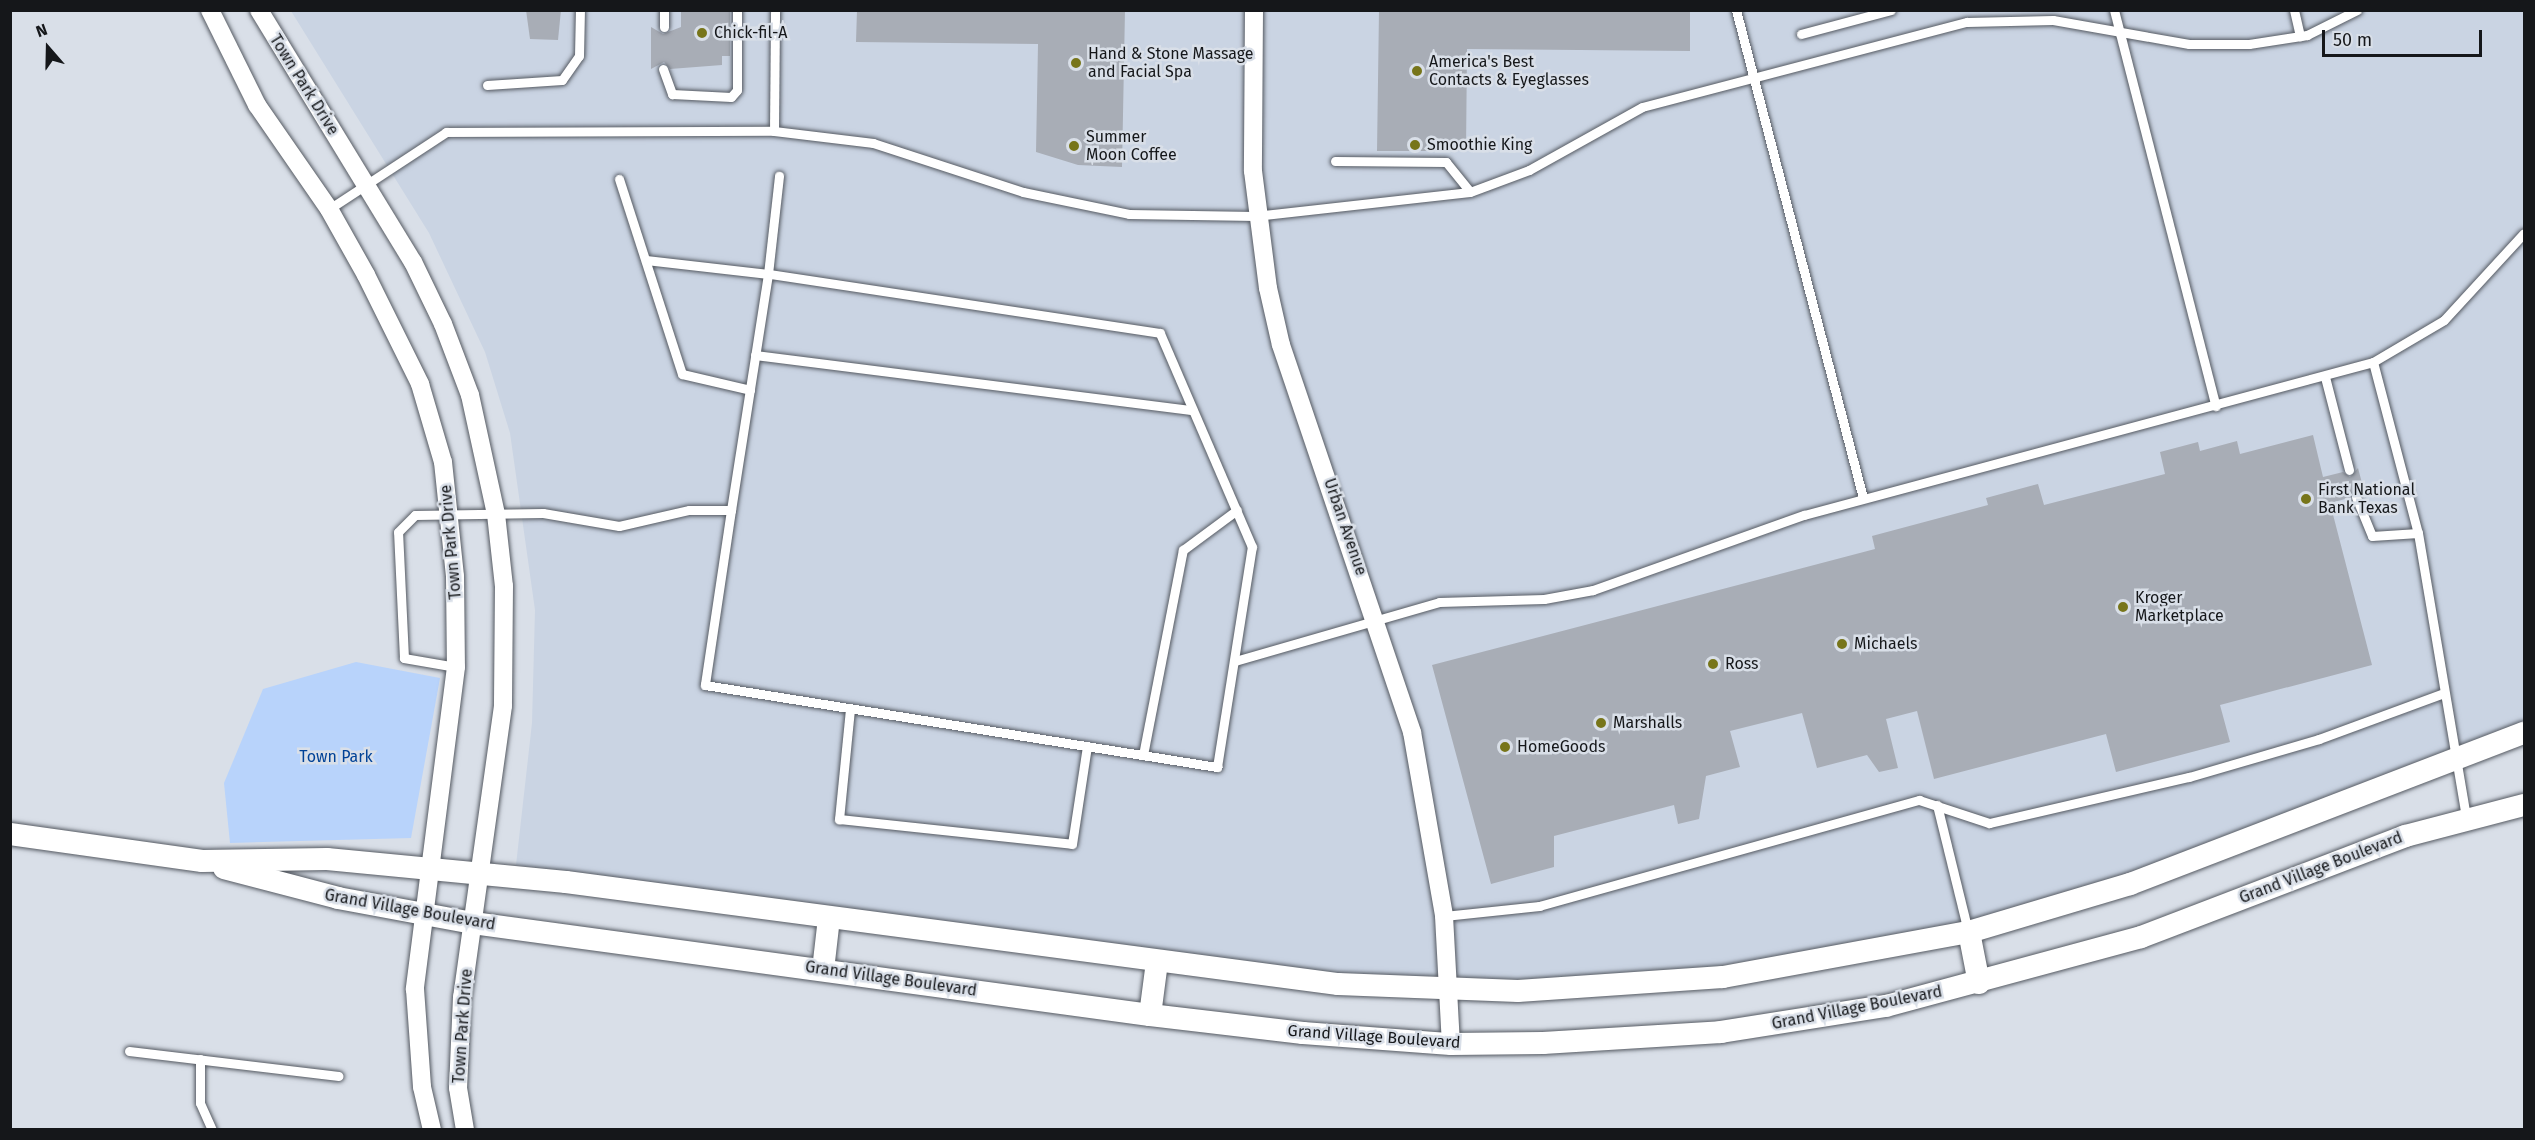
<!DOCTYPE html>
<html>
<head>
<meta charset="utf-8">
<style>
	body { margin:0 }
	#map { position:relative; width:2535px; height:1140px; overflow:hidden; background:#d9dfe8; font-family:"Fira Sans",sans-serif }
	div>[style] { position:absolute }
	.built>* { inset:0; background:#cad4e3 }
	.green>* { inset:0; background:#b8d3fb }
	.building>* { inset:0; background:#a8adb6 }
	.roads { filter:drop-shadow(0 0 2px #555a62) drop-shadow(0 0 2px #555a62) }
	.service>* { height:9px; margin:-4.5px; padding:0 4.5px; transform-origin:4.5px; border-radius:4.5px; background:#fff }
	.minor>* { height:18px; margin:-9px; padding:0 9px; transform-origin:9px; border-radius:9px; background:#fff }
	.tertiary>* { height:22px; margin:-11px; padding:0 11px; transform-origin:11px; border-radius:11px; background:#fff }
	.dots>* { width:16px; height:16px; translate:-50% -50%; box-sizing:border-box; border:3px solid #d9dfe8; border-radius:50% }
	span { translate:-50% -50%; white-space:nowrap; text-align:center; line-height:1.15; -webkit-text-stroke:5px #d9dfe8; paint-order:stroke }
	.poi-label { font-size:16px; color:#15171a }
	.left { translate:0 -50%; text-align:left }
	.street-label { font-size:16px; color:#15171a }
	.park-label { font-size:16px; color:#004297 }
	.frame { position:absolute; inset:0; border:12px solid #15171a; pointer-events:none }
	.north { position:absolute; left:18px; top:18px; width:60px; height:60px; -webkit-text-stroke:4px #d9dfe8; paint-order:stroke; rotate:340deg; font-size:16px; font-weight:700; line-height:24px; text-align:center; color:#15171a }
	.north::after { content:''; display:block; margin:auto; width:21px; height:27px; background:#15171a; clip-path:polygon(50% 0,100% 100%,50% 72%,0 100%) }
	.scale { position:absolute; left:2322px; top:30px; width:160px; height:27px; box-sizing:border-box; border:3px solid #15171a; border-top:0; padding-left:8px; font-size:18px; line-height:21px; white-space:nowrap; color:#15171a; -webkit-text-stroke:4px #d9dfe8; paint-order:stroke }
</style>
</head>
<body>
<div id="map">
	<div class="built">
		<div style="clip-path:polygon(291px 11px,2524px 11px,2524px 725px,2170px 859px,2046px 900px,1920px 934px,1660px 975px,1403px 983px,1146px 953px,516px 865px,532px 723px,535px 610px,510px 433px,485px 352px,429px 233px)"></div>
	</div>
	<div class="green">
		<div style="clip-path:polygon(356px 662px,440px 678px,411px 838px,230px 843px,224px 783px,263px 689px)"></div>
	</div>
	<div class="building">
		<div style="clip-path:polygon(526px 10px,561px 10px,558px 40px,530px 39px)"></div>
		<div style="clip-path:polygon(681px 10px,730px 10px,730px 56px,722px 56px,722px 65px,670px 69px,664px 62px,651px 69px,651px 27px,663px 34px,681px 27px)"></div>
		<div style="clip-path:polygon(857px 10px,1125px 10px,1122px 167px,1078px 165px,1036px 152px,1038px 44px,856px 42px)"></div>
		<div style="clip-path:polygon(1379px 10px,1690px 10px,1690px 51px,1467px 49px,1466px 151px,1377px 151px)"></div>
		<div style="clip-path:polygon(2313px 435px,2323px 477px,2343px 472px,2350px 477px,2358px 468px,2365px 494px,2354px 491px,2349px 498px,2330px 503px,2372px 665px,2220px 705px,2230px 742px,2116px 772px,2106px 734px,1934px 779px,1917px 711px,1886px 719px,1898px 768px,1879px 772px,1867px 755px,1817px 768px,1802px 713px,1730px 731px,1740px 767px,1706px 776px,1699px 819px,1678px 824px,1674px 805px,1554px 836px,1554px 867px,1491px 884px,1432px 665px,1875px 549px,1872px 536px,1988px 505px,1986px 498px,2038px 484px,2044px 505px,2165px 474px,2160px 452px,2198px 442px,2200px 451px,2237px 441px,2240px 454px)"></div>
	</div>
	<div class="roads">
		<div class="service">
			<div style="left:1736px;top:10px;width:504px;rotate:75.41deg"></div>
			<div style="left:2114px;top:10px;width:409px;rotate:75.6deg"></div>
			<div style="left:2294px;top:10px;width:27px;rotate:77deg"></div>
			<div style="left:664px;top:27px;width:17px;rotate:-90deg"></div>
			<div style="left:1801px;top:34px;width:93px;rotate:-14.9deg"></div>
			<div style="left:663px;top:69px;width:27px;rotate:70deg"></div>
			<div style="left:672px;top:94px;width:59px;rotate:2.9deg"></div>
			<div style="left:731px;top:97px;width:9px;rotate:-49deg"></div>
			<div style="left:737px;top:90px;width:80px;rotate:-90deg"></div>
			<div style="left:487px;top:85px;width:75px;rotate:-3.8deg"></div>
			<div style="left:562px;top:80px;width:29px;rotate:-55deg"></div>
			<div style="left:579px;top:56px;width:46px;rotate:-88.8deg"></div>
			<div style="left:774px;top:131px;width:100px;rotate:6.9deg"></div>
			<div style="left:873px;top:143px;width:158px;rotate:18.1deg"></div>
			<div style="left:1023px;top:192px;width:108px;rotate:11.7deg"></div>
			<div style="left:1129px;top:214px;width:126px;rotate:0.9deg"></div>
			<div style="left:1255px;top:216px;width:216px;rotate:-6.4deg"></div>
			<div style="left:1470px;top:192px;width:63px;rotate:-20.4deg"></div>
			<div style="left:1529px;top:170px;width:129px;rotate:-29.1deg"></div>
			<div style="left:1642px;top:107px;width:336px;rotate:-14.7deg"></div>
			<div style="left:1967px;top:22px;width:86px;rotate:-1.3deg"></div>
			<div style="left:2053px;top:20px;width:138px;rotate:10deg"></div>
			<div style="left:2189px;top:44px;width:60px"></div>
			<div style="left:2249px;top:44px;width:59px;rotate:-8.8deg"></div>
			<div style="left:2307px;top:35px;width:56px;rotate:-26.6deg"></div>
			<div style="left:1335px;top:161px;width:111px;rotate:0.5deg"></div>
			<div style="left:1446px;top:162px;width:38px;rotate:51deg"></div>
			<div style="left:619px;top:179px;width:205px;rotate:72.1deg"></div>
			<div style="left:682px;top:374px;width:70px;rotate:13.2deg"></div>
			<div style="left:329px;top:209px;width:140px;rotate:-33.3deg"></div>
			<div style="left:446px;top:132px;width:328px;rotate:-0.2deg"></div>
			<div style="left:774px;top:131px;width:121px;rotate:-89.5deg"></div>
			<div style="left:646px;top:260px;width:123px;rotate:6.5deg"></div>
			<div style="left:768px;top:274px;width:99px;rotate:-83.6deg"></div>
			<div style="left:755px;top:355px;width:441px;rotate:7.2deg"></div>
			<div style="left:2373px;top:362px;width:82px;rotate:-30.6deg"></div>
			<div style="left:2444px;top:320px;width:118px;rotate:-47.4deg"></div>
			<div style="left:2325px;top:377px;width:96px;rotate:75.5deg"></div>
			<div style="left:2356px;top:497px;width:42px;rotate:67.7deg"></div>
			<div style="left:2372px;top:536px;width:46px;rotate:-3.7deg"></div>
			<div style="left:1235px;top:661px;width:212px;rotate:-16.1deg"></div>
			<div style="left:1439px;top:602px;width:105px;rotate:-1.6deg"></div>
			<div style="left:1544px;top:599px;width:50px;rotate:-10.4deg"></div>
			<div style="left:1593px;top:590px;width:224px;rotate:-19.6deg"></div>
			<div style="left:1804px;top:515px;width:589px;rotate:-15.05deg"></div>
			<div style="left:2373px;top:362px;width:177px;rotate:75.3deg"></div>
			<div style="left:2418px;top:533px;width:288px;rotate:80.4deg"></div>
			<div style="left:456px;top:667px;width:53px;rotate:-170.2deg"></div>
			<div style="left:404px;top:658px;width:126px;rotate:-92.7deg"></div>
			<div style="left:398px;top:532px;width:24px;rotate:-45deg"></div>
			<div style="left:415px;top:515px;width:128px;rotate:-0.9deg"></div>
			<div style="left:543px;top:513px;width:77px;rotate:9.7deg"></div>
			<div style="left:619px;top:526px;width:72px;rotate:-12.9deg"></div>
			<div style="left:689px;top:510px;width:42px"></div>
			<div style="left:731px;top:510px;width:177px;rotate:98.5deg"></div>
			<div style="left:705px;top:685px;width:519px;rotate:9.1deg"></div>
			<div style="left:1217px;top:767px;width:223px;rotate:-81deg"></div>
			<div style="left:1252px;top:547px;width:233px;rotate:-113.3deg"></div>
			<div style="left:1160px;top:333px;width:396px;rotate:-171.4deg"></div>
			<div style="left:768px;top:274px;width:239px;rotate:98.9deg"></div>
			<div style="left:850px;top:709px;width:111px;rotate:95.7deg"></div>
			<div style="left:839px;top:819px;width:234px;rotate:6.1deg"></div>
			<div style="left:1072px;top:844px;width:99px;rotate:-81.3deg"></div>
			<div style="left:1143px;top:755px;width:209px;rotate:-79deg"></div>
			<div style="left:1183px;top:550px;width:67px;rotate:-36.5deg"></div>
			<div style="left:1937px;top:805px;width:130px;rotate:76.2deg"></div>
			<div style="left:1444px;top:916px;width:96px;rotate:-6deg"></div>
			<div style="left:1539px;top:906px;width:395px;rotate:-15.6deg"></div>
			<div style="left:1919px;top:800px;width:74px;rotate:18.2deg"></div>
			<div style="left:1989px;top:823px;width:205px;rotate:-13deg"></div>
			<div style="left:2189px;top:777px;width:135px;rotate:-16.3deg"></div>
			<div style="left:2319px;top:739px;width:130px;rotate:-20.2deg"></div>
			<div style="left:129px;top:1051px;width:211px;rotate:6.8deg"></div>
			<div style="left:200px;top:1059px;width:44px;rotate:90deg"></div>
			<div style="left:200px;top:1103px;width:30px;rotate:66deg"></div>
		</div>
		<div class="minor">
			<div style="left:210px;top:10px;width:106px;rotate:63.7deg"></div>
			<div style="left:257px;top:105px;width:126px;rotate:55.3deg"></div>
			<div style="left:329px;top:209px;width:76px;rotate:60.7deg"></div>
			<div style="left:366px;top:275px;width:122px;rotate:63.6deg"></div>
			<div style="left:420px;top:384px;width:81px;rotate:73.6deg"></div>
			<div style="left:443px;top:462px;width:115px;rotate:84deg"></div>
			<div style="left:455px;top:576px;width:91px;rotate:89.4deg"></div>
			<div style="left:456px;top:667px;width:325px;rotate:97.3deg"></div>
			<div style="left:415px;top:989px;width:98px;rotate:85.9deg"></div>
			<div style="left:422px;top:1087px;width:44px;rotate:76.9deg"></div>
			<div style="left:259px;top:10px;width:295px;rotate:58.6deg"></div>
			<div style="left:413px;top:262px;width:69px;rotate:64.2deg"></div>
			<div style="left:443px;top:324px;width:76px;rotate:69.2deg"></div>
			<div style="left:470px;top:395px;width:122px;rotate:77.7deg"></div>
			<div style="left:496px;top:514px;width:72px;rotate:83.7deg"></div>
			<div style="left:504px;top:586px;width:120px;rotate:90.5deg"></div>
			<div style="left:503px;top:706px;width:294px;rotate:98deg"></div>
			<div style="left:462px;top:997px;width:91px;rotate:92.5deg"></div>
			<div style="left:458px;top:1088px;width:43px;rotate:80.5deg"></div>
			<div style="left:1254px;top:10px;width:161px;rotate:90.4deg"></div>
			<div style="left:1253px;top:171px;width:118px;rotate:82.7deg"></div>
			<div style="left:1268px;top:288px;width:58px;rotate:77.2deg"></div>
			<div style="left:1281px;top:345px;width:409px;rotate:71.3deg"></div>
			<div style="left:1412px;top:732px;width:187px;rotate:80.1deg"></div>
			<div style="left:1444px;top:916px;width:128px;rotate:86.9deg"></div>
		</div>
		<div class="tertiary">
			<div style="left:10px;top:834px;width:194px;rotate:8deg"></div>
			<div style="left:202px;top:861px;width:125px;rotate:-0.9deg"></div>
			<div style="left:327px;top:859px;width:240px;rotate:5.5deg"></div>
			<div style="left:566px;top:882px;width:779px;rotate:7.53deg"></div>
			<div style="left:1338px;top:984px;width:180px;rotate:2.2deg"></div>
			<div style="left:1518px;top:991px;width:205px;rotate:-3.9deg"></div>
			<div style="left:1723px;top:977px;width:250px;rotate:-10.4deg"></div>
			<div style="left:1969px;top:932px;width:168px;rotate:-16.6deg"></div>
			<div style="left:2130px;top:884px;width:422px;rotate:-21deg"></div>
			<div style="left:224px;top:868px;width:118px;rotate:14.7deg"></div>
			<div style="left:338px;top:898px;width:137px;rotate:10.5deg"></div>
			<div style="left:473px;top:923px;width:683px;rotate:7.74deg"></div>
			<div style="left:1150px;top:1015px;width:154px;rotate:6.7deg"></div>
			<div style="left:1303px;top:1033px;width:148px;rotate:4.3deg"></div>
			<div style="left:1451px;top:1044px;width:92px;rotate:-0.6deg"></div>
			<div style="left:1543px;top:1043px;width:178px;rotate:-3.5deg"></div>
			<div style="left:1721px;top:1032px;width:167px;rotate:-9deg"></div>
			<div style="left:1886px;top:1006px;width:264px;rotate:-15.1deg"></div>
			<div style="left:2141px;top:937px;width:283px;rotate:-20.9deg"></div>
			<div style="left:2405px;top:836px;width:123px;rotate:-14.6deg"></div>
			<div style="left:1969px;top:932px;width:52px;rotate:78.9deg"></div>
			<div style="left:823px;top:970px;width:52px;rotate:-83.4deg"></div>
			<div style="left:1150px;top:1015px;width:53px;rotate:-82.5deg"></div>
		</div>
	</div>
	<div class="dots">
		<div style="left:702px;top:33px;background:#77751a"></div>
		<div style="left:1076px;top:63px;background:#77751a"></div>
		<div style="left:1417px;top:71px;background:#77751a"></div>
		<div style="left:1415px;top:145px;background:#77751a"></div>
		<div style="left:1074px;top:146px;background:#77751a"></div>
		<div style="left:2306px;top:499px;background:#77751a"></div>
		<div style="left:2123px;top:607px;background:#77751a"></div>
		<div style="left:1842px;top:644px;background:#77751a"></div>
		<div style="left:1713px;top:664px;background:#77751a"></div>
		<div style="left:1601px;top:723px;background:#77751a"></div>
		<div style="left:1505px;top:747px;background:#77751a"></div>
	</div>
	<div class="poi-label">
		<span class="left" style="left:714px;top:33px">Chick-fil-A</span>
		<span class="left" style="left:1088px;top:63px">Hand &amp; Stone Massage<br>and Facial Spa</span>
		<span class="left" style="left:1429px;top:71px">America's Best<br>Contacts &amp; Eyeglasses</span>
		<span class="left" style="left:1086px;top:146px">Summer<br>Moon Coffee</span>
		<span class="left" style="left:1427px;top:145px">Smoothie King</span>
		<span class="left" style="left:2318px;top:499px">First National<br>Bank Texas</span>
		<span class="left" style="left:2135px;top:607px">Kroger<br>Marketplace</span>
		<span class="left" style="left:1854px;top:644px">Michaels</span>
		<span class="left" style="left:1725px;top:664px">Ross</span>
		<span class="left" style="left:1613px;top:723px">Marshalls</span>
		<span class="left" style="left:1517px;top:747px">HomeGoods</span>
	</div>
	<div class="street-label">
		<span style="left:304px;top:85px;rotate:58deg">Town Park Drive</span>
		<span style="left:1345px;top:527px;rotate:71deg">Urban Avenue</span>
		<span style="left:451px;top:542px;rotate:-95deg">Town Park Drive</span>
		<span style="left:2321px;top:868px;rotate:-21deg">Grand Village Boulevard</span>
		<span style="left:410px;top:910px;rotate:10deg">Grand Village Boulevard</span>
		<span style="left:891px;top:979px;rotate:8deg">Grand Village Boulevard</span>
		<span style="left:1857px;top:1008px;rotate:-11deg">Grand Village Boulevard</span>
		<span style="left:463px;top:1026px;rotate:-86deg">Town Park Drive</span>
		<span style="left:1374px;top:1037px;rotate:4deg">Grand Village Boulevard</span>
	</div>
	<div class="park-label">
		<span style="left:336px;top:757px">Town Park</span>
	</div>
	<div class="frame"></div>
	<div class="north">N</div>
	<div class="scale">50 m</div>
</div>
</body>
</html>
